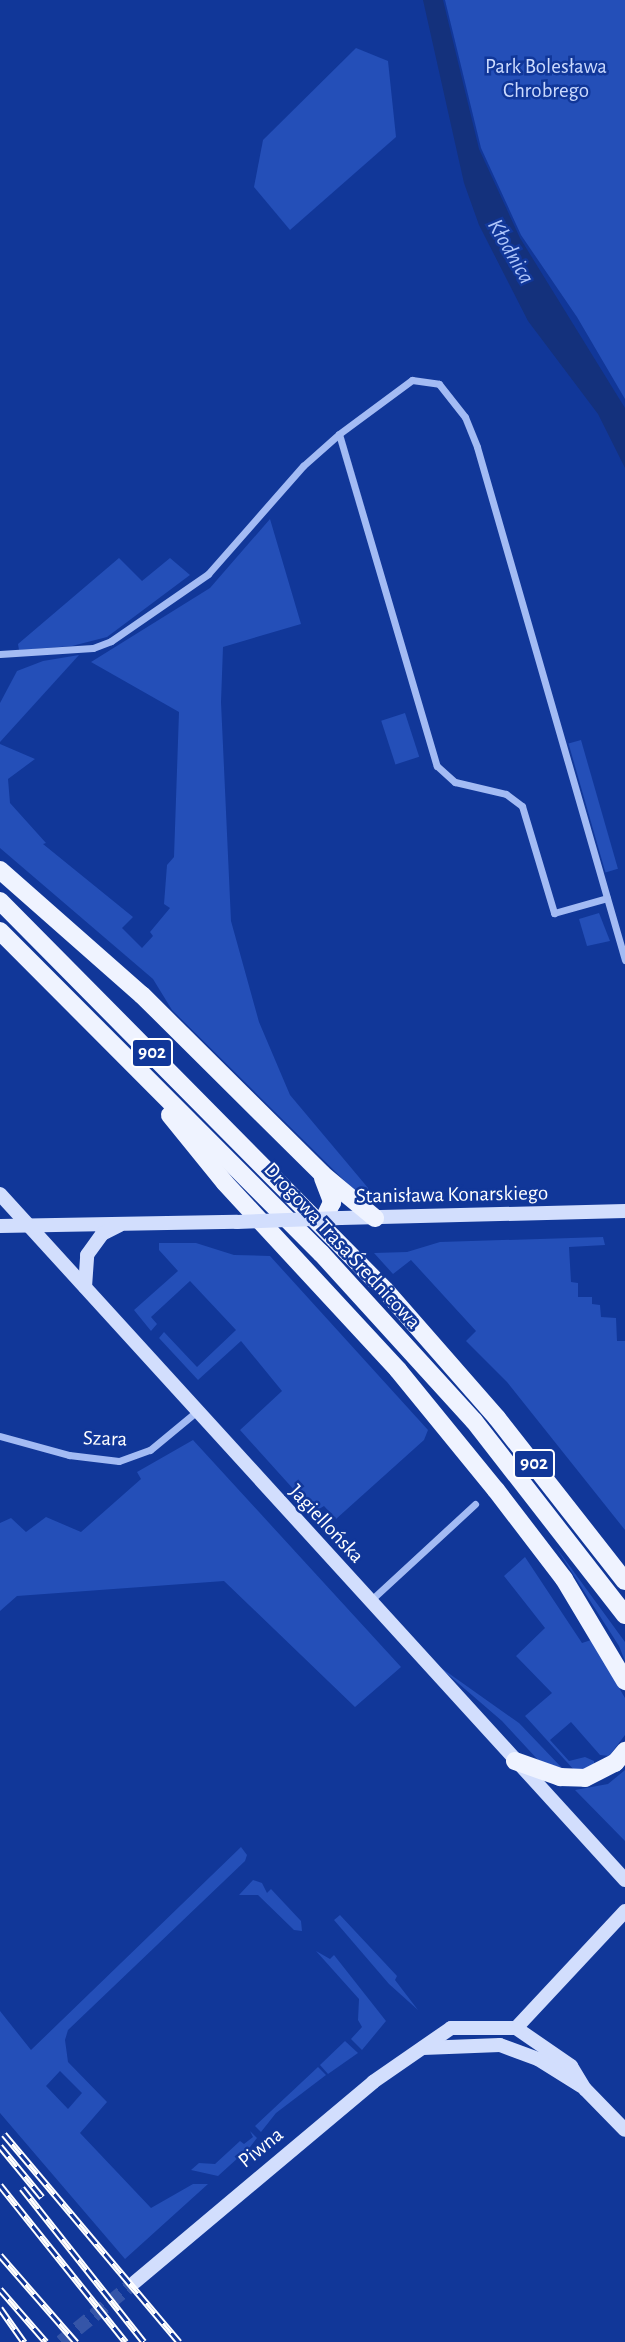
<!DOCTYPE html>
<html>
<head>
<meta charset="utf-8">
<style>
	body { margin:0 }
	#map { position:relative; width:625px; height:2342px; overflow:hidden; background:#113799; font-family:"Alegreya Sans",sans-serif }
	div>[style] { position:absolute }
	.green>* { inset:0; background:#244fb8; transform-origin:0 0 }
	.water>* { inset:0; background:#14317c }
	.secondary-tunnel>* { height:14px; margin-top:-7px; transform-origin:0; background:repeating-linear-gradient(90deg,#3555a8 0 14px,transparent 0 21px) }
	.street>* { height:7px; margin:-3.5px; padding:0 3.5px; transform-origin:3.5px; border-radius:3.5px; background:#a3bbf4 }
	.secondary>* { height:14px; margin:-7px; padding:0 7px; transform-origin:7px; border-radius:7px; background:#d2defd }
	.primary>* { height:18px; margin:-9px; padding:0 9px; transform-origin:9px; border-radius:9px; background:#eff3ff }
	.rail>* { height:7px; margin-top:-3.5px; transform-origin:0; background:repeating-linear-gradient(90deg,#113799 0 13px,#fff 0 26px); box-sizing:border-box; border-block:2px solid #fff }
	.secondary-bridge>* { height:14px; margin:-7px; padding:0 7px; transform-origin:7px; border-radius:7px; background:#d2defd }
	span { translate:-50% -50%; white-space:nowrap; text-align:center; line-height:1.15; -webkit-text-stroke:5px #113799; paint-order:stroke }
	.shield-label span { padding:2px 5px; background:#113799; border:2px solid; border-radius:5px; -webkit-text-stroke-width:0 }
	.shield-label { font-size:19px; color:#fff; font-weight:700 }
	.park-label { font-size:21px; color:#cbdafe }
	.street-label { font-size:21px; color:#fff }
	.water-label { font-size:23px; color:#afc6fb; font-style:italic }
</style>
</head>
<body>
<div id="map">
	<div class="green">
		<div style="clip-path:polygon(445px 0,625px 0,625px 399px,577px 317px,521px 235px,481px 148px)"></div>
		<div style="clip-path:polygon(356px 48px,388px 61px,396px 137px,290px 230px,254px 187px,263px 140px)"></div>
		<div style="clip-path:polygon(270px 519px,301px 624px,223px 647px,221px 702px,231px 921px,259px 1022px,290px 1095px,379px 1201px,361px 1197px,172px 1010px,153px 979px,0 848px,0 744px,35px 759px,8px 779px,10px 803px,46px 843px,43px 844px,133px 917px,122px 928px,142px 948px,153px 936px,150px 932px,170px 908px,164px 904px,167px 865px,174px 857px,179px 712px,91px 662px,210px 588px)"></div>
		<div style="clip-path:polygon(119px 558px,142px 581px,170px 558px,190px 575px,107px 637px,72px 646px,19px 650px,18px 644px)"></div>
		<div style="clip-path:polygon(79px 655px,0 742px,0 703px,17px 671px,43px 661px)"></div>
		<div style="left:405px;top:713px;width:46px;height:25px;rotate:72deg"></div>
		<div style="left:581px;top:740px;width:134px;height:13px;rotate:74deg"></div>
		<div style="clip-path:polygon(599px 913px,610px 941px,587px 946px,579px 919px)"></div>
		<div style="clip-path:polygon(603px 1237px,605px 1245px,569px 1247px,571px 1282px,578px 1283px,578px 1297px,592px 1297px,592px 1304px,600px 1305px,601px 1317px,616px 1318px,617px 1341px,625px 1341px,625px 1530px,507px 1382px,466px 1341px,476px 1331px,411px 1260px,393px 1274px,374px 1253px,407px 1252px,440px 1242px)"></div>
		<div style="clip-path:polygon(159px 1243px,196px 1243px,234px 1255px,270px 1256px,428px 1430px,424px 1440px,336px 1519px,324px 1506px,314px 1512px,240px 1430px,282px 1391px,241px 1341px,198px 1380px,159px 1338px,164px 1332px,197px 1367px,236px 1330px,190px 1281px,151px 1317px,157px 1324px,151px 1331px,134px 1310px,178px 1271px,159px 1250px)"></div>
		<div style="clip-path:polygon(193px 1440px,401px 1667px,355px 1707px,224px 1581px,17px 1596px,0 1611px,0 1523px,11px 1518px,26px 1532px,46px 1517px,81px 1532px,141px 1479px,137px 1472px)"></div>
		<div style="clip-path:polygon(555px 1546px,625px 1642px,625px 1661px,619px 1646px)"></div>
		<div style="clip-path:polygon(525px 1557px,582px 1643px,591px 1640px,625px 1698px,625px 1735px,609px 1756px,600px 1755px,571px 1722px,550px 1740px,569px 1761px,585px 1757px,594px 1761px,594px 1769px,575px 1771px,525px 1716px,552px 1693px,516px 1656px,545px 1628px,504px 1576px)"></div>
		<div style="clip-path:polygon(437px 1665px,519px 1723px,562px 1768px,539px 1761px,502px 1721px)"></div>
		<div style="clip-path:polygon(625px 1770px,625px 1841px,575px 1790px,608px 1784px)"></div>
		<div style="clip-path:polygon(evenodd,241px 1847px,247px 1855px,245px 1861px,68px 2030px,65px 2040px,68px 2062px,107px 2102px,80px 2133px,151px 2208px,193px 2184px,208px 2184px,125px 2259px,0 2113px,0 2011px,31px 2050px,241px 1847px,60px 2071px,82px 2093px,68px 2109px,46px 2086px,60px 2071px)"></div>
		<div style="clip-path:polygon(253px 1880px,262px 1883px,267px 1893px,271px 1889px,301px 1921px,302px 1931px,294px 1930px,258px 1895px,239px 1895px)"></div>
		<div style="clip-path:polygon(340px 1915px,397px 1976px,395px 1980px,418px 2010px,389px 1984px,334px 1920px)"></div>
		<div style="clip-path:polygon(316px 1951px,330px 1959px,334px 1955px,386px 2021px,362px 2050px,351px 2039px,362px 2027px,358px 2020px,359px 1999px)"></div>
		<div style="clip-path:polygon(345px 2041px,358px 2053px,328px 2074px,320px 2065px)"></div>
		<div style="clip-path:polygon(318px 2067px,326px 2075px,276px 2113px,261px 2132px,255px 2126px)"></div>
		<div style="clip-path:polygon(250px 2131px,257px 2138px,250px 2147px,218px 2176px,191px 2170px,199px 2163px,215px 2164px,240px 2141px,244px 2144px,253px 2137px)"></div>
	</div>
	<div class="water">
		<div style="clip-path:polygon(423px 0,443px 0,479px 149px,520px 238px,625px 408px,625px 468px,598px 414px,528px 321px,479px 225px,464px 183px)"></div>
	</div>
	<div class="secondary-tunnel">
		<div style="left:61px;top:2342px;width:95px;rotate:-39deg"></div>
	</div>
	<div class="street">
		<div style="left:339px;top:434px;width:346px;rotate:73.6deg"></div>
		<div style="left:437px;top:766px;width:24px;rotate:42deg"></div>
		<div style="left:455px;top:782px;width:52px;rotate:13.2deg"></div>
		<div style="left:506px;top:794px;width:20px;rotate:37deg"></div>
		<div style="left:522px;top:806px;width:112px;rotate:73.3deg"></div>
		<div style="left:554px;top:913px;width:55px;rotate:-15.8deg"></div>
		<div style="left:0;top:654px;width:93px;rotate:-3.7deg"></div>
		<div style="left:93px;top:648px;width:19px;rotate:-21deg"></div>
		<div style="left:111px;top:641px;width:118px;rotate:-34.6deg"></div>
		<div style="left:208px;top:574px;width:144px;rotate:-48.7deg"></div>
		<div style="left:303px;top:466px;width:48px;rotate:-41.6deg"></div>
		<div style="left:339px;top:434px;width:91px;rotate:-36.5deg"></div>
		<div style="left:412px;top:380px;width:27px;rotate:8deg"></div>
		<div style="left:439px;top:384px;width:42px;rotate:51.8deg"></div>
		<div style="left:465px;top:417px;width:32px;rotate:68deg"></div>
		<div style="left:477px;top:447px;width:534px;rotate:73.91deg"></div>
		<div style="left:0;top:1436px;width:72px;rotate:15.4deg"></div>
		<div style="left:69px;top:1455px;width:50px;rotate:6.8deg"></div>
		<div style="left:119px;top:1461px;width:33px;rotate:-20deg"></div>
		<div style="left:150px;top:1450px;width:60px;rotate:-39.6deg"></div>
		<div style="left:370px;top:1601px;width:143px;rotate:-42.7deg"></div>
	</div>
	<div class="secondary">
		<div style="left:0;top:1194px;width:928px;rotate:47.66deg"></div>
		<div style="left:341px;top:1218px;width:284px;rotate:-1.4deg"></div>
		<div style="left:0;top:1226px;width:237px;rotate:-1deg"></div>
		<div style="left:85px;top:1287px;width:32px;rotate:-86deg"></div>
		<div style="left:87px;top:1255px;width:26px;rotate:-54deg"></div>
		<div style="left:102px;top:1234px;width:20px;rotate:-27deg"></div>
		<div style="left:516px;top:2028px;width:160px;rotate:-47deg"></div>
		<div style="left:423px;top:2048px;width:77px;rotate:-2.2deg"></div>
		<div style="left:500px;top:2045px;width:40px;rotate:20.2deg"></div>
		<div style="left:538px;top:2059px;width:51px;rotate:32.1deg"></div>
		<div style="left:135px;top:2282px;width:311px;rotate:-40deg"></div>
		<div style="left:373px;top:2082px;width:95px;rotate:-34.7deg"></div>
		<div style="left:451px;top:2028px;width:65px"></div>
		<div style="left:516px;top:2028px;width:67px;rotate:34.6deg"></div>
		<div style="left:571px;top:2066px;width:27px;rotate:59deg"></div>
		<div style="left:585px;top:2089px;width:57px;rotate:45.7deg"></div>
	</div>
	<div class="primary">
		<div style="left:0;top:870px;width:189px;rotate:41.4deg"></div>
		<div style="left:142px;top:995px;width:254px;rotate:44.8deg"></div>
		<div style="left:322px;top:1174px;width:69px;rotate:39.7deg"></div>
		<div style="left:0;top:901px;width:547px;rotate:45.3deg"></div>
		<div style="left:385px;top:1290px;width:170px;rotate:48.8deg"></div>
		<div style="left:497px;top:1418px;width:207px;rotate:51.9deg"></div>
		<div style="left:0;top:931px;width:455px;rotate:45.1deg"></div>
		<div style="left:321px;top:1253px;width:227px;rotate:47.7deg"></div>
		<div style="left:474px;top:1421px;width:246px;rotate:52.1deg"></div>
		<div style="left:170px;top:1115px;width:87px;rotate:51deg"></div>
		<div style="left:225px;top:1183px;width:255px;rotate:47.2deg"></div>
		<div style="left:398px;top:1370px;width:155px;rotate:50.8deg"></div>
		<div style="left:496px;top:1490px;width:112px;rotate:52.6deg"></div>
		<div style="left:564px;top:1579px;width:119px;rotate:59.1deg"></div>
		<div style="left:323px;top:1178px;width:26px;rotate:69deg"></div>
		<div style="left:332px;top:1202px;width:19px;rotate:115deg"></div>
		<div style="left:515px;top:1761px;width:48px;rotate:19.6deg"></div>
		<div style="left:560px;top:1777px;width:25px;rotate:2deg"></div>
		<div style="left:585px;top:1778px;width:34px;rotate:-27deg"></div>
		<div style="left:615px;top:1763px;width:16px;rotate:-50deg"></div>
	</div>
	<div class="rail">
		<div style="left:4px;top:2134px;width:272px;rotate:49.9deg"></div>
		<div style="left:0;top:2146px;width:66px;rotate:50.5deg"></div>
		<div style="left:0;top:2185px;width:201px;rotate:51.3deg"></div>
		<div style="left:22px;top:2188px;width:196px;rotate:51.6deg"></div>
		<div style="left:0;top:2255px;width:116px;rotate:48.9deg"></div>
		<div style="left:0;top:2289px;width:70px;rotate:49deg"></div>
		<div style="left:0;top:2308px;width:42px;rotate:54.8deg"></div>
	</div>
	<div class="secondary-bridge">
		<div style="left:237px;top:1222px;width:104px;rotate:-2.2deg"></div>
	</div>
	<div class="shield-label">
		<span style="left:152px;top:1053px">902</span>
		<span style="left:534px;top:1464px">902</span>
	</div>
	<div class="park-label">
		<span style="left:546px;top:79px">Park Bolesława<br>Chrobrego</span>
	</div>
	<div class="street-label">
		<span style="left:452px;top:1195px;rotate:-1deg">Stanisława Konarskiego</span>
		<span style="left:342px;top:1246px;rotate:47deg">Drogowa Trasa Średnicowa</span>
		<span style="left:105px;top:1439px;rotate:2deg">Szara</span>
		<span style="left:326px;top:1524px;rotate:47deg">Jagiellońska</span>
		<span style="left:261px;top:2148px;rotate:-39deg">Piwna</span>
	</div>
	<div class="water-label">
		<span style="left:510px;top:252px;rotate:60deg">Kłodnica</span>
	</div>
</div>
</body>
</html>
